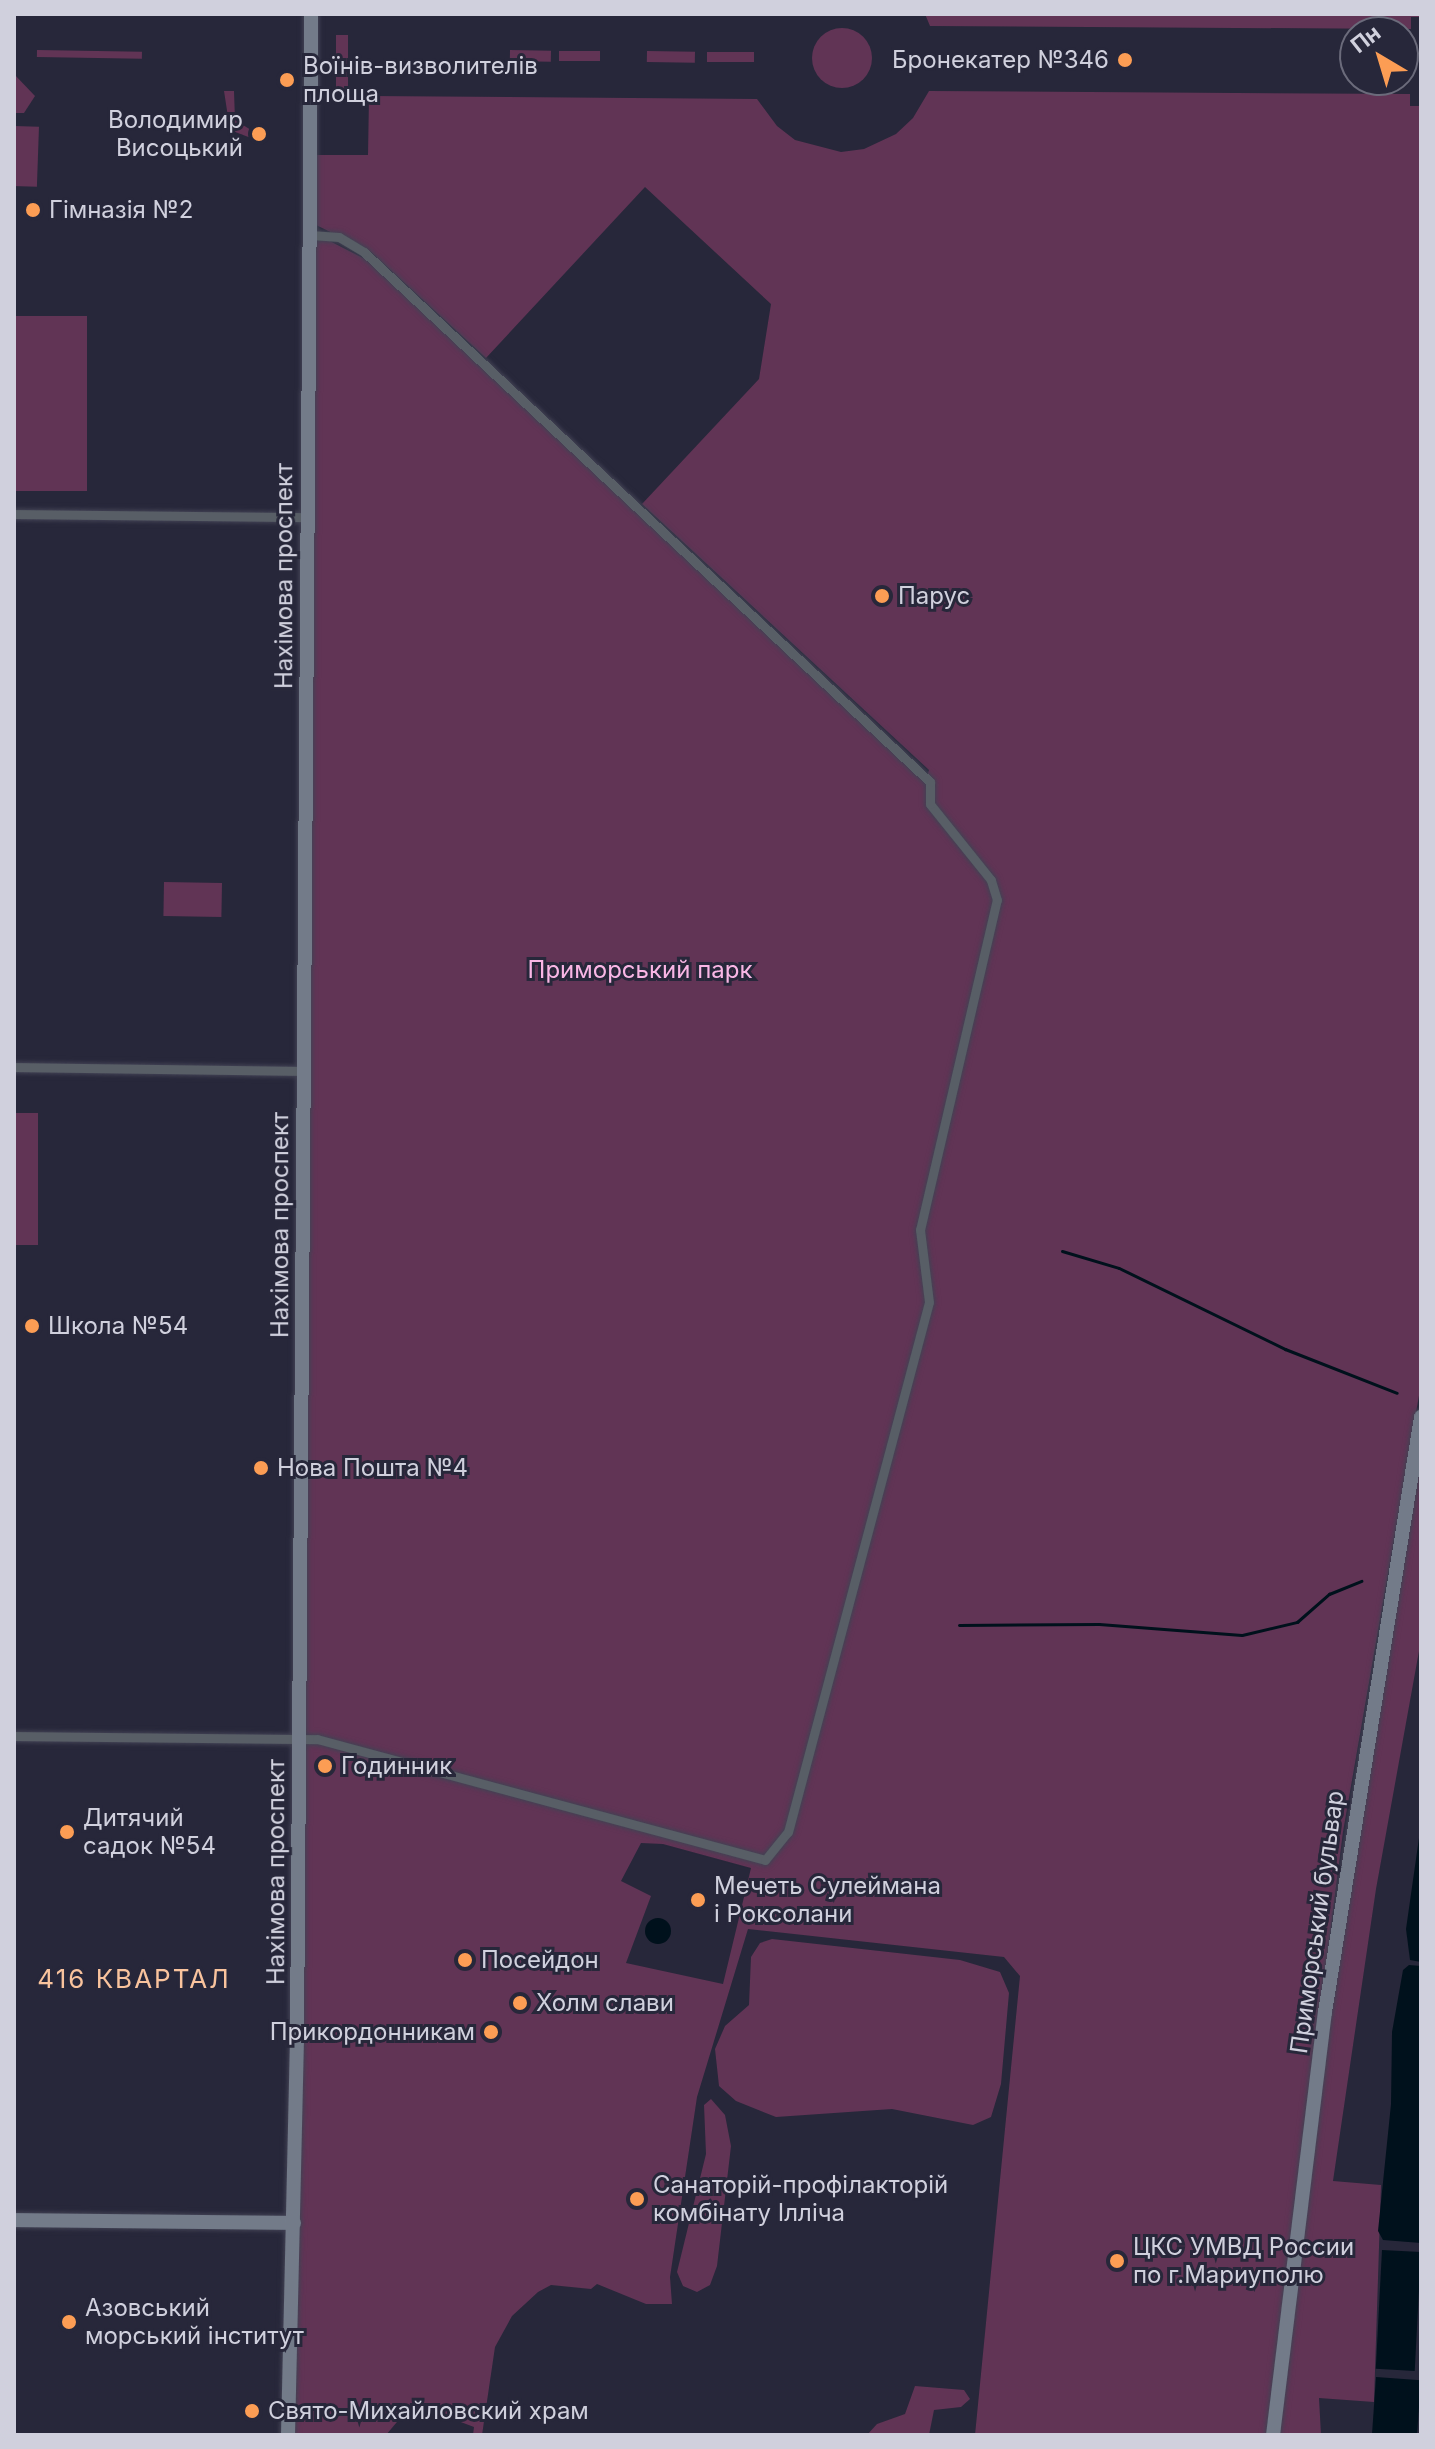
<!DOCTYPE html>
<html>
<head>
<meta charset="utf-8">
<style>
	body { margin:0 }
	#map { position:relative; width:1435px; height:2449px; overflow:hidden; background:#27273a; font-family:Inter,sans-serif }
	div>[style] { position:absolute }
	.green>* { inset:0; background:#613455; transform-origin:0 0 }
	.round { border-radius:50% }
	.water>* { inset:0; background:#00111c; transform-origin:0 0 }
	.stream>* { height:3px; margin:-1.5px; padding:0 1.5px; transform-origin:1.5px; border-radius:1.5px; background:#00111c }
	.roads { filter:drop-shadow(0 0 2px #424254) drop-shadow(0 0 2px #424254) }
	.street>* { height:9px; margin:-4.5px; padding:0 4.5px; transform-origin:4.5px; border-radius:4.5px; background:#585e66 }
	.secondary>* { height:14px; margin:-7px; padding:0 7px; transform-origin:7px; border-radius:7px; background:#737b89 }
	.dots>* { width:22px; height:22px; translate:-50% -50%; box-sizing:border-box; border:4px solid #27273a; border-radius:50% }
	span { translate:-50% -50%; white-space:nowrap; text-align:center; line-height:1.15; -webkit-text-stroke:6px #27273a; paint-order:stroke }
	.poi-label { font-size:24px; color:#d0d0dd }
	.right { translate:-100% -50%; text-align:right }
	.left { translate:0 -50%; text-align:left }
	.street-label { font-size:24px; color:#d0d0dd }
	.park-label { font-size:24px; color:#f9b6e5 }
	.neighbourhood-label { font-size:26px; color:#f9c39d; letter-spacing:2px }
	.frame { position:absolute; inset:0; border:16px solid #d0d0dd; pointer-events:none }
	.north { position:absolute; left:1339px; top:16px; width:80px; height:80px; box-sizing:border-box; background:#27273a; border:2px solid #6b6b7b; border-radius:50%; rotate:322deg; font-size:22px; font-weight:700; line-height:32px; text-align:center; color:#d0d0dd }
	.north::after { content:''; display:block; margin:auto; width:28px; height:36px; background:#fc9d54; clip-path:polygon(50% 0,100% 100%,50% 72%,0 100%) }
</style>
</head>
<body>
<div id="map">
	<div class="green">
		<div style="clip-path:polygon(925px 14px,1421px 14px,1421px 17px,1411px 17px,1411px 29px,930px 26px)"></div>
		<div class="round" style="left:812px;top:28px;width:60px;height:60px"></div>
		<div style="left:336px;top:35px;width:12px;height:56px"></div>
		<div style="left:37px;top:50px;width:105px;height:7px;rotate:1deg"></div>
		<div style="left:510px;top:50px;width:41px;height:11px;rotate:1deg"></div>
		<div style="left:559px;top:51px;width:41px;height:10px"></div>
		<div style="left:647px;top:51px;width:48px;height:11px;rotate:1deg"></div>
		<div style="left:707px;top:52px;width:47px;height:10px"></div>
		<div style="clip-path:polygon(14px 74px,35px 96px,24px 113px,14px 113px)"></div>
		<div style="clip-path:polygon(224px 91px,234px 91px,235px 120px,251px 130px,251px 138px,230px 130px)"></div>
		<div style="clip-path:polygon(evenodd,929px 91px,1410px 94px,1410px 106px,1421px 106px,1421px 1384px,1343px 1832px,1266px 2435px,975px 2435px,1020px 1976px,1004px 1957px,748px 1929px,697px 2097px,670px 2277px,672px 2304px,646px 2304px,597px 2284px,591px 2289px,551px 2285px,538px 2292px,512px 2316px,495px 2347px,482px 2435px,473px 2435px,474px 2427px,426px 2409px,402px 2416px,386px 2435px,291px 2435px,314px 233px,365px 259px,926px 779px,929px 770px,642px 504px,759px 379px,771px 304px,645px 187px,486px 358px,371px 252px,314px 224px,314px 155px,368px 155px,369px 96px,757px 99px,777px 126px,795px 140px,841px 152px,864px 149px,896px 134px,913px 118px,929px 91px,641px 1843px,663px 1844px,751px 1868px,723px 1984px,626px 1963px,651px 1896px,621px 1881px,641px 1843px)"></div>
		<div style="left:14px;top:126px;width:25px;height:60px;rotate:2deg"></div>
		<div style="left:14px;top:316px;width:73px;height:175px"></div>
		<div style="left:164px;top:882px;width:58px;height:34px;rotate:1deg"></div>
		<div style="left:14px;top:1113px;width:24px;height:132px"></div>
		<div style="clip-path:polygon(1421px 1449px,1421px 1640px,1376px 1889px,1333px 2181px,1381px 2185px,1374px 2402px,1319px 2398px,1321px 2435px,1279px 2435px,1331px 2013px)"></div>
		<div style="clip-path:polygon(772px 1939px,960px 1960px,1000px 1972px,1009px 1993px,1001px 2084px,991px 2117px,973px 2125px,892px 2109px,776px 2117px,736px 2101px,719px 2086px,715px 2049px,725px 2026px,749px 2005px,751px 1957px,760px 1943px)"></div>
		<div style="clip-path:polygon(711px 2099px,725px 2115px,731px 2146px,717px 2266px,710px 2285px,697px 2292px,683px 2286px,677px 2272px,706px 2154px,704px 2105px)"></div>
		<div style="clip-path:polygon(915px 2386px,964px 2390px,970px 2399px,961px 2407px,934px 2410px,929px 2435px,867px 2435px,877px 2424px,905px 2414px)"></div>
	</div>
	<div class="water">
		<div style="clip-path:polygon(1421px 1824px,1421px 1962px,1410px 1960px,1406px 1929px)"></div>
		<div class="round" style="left:645px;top:1918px;width:26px;height:26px"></div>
		<div style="clip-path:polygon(1409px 1965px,1421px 1966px,1421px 2243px,1383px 2240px,1378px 2231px,1391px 2104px,1392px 2032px,1403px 1970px)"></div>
		<div style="left:1382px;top:2250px;width:39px;height:119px;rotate:3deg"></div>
		<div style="left:1376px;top:2377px;width:45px;height:58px;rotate:4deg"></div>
	</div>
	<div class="stream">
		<div style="left:1062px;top:1251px;width:59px;rotate:16.6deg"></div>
		<div style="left:1119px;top:1268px;width:185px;rotate:26deg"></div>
		<div style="left:1285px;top:1349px;width:120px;rotate:21.4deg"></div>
		<div style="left:959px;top:1625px;width:140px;rotate:-0.4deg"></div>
		<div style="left:1099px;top:1624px;width:143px;rotate:4.4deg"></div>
		<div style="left:1242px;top:1635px;width:57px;rotate:-13.3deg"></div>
		<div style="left:1297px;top:1622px;width:43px;rotate:-41.2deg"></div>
		<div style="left:1329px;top:1594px;width:35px;rotate:-22deg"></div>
	</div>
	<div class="roads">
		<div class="street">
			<div style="left:14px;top:514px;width:294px;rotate:0.6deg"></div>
			<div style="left:14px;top:1067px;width:288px;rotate:0.8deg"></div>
			<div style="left:14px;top:1736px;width:303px;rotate:0.6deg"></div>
			<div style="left:317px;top:1739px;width:464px;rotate:15.1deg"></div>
			<div style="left:765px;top:1860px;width:36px;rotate:-51deg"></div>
			<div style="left:788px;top:1832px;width:548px;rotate:-75.1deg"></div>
			<div style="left:929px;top:1302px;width:73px;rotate:-97.1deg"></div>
			<div style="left:920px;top:1230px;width:339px;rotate:-76.9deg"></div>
			<div style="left:997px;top:900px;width:21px;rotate:-107deg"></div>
			<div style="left:991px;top:880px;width:97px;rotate:-128.8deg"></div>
			<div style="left:930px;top:804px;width:22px;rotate:-90deg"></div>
			<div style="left:930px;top:782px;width:775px;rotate:-136.88deg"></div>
			<div style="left:364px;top:252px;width:29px;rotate:-149deg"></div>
			<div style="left:339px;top:237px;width:32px;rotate:-176deg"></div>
		</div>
		<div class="secondary">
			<div style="left:14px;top:2220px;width:280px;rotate:0.6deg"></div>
			<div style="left:288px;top:2435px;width:394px;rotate:-88.7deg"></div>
			<div style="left:297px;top:2041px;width:2027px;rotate:-89.6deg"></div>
			<div style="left:1273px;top:2435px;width:426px;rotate:-83deg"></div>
			<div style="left:1325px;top:2012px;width:603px;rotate:-80.83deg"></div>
		</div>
	</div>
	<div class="dots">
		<div style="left:1125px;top:60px;background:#fc9d54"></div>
		<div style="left:287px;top:80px;background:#fc9d54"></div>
		<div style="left:259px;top:134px;background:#fc9d54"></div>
		<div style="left:33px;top:210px;background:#fc9d54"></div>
		<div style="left:882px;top:596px;background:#fc9d54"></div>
		<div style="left:32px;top:1326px;background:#fc9d54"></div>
		<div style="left:261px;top:1468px;background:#fc9d54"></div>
		<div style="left:325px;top:1766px;background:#fc9d54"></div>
		<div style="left:67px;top:1832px;background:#fc9d54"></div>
		<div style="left:698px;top:1900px;background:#fc9d54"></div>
		<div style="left:465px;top:1960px;background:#fc9d54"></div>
		<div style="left:520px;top:2003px;background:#fc9d54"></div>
		<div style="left:491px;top:2032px;background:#fc9d54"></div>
		<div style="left:637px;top:2199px;background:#fc9d54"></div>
		<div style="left:1117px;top:2261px;background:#fc9d54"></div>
		<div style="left:69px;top:2322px;background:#fc9d54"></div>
		<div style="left:252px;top:2411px;background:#fc9d54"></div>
	</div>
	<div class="poi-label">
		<span class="right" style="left:1109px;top:60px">Бронекатер №346</span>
		<span class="left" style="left:303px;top:80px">Воїнів-визволителів<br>площа</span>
		<span class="right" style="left:243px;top:134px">Володимир<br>Висоцький</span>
		<span class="left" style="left:49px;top:210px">Гімназія №2</span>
		<span class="left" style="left:898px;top:596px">Парус</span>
		<span class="left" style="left:48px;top:1326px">Школа №54</span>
		<span class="left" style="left:277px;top:1468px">Нова Пошта №4</span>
		<span class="left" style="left:341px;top:1766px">Годинник</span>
		<span class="left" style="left:83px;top:1832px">Дитячий<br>садок №54</span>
		<span class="left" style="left:714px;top:1900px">Мечеть Сулеймана<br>і Роксолани</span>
		<span class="left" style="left:481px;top:1960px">Посейдон</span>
		<span class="left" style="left:536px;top:2003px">Холм слави</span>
		<span class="right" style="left:475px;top:2032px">Прикордонникам</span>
		<span class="left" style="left:653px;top:2199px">Санаторій-профілакторій<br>комбінату Ілліча</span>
		<span class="left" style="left:1133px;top:2261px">ЦКС УМВД России<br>по г.Мариуполю</span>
		<span class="left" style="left:85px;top:2322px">Азовський<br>морський інститут</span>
		<span class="left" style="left:268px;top:2411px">Свято-Михайловский храм</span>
	</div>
	<div class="street-label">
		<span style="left:284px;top:576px;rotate:-90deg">Нахімова проспект</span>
		<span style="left:280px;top:1225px;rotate:-90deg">Нахімова проспект</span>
		<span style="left:276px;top:1872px;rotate:-90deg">Нахімова проспект</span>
		<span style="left:1317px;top:1922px;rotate:-82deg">Приморський бульвар</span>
	</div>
	<div class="park-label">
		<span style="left:640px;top:970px">Приморський парк</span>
	</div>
	<div class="neighbourhood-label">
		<span style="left:134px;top:1979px">416 КВАРТАЛ</span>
	</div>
	<div class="frame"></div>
	<div class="north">Пн</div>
</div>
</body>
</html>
